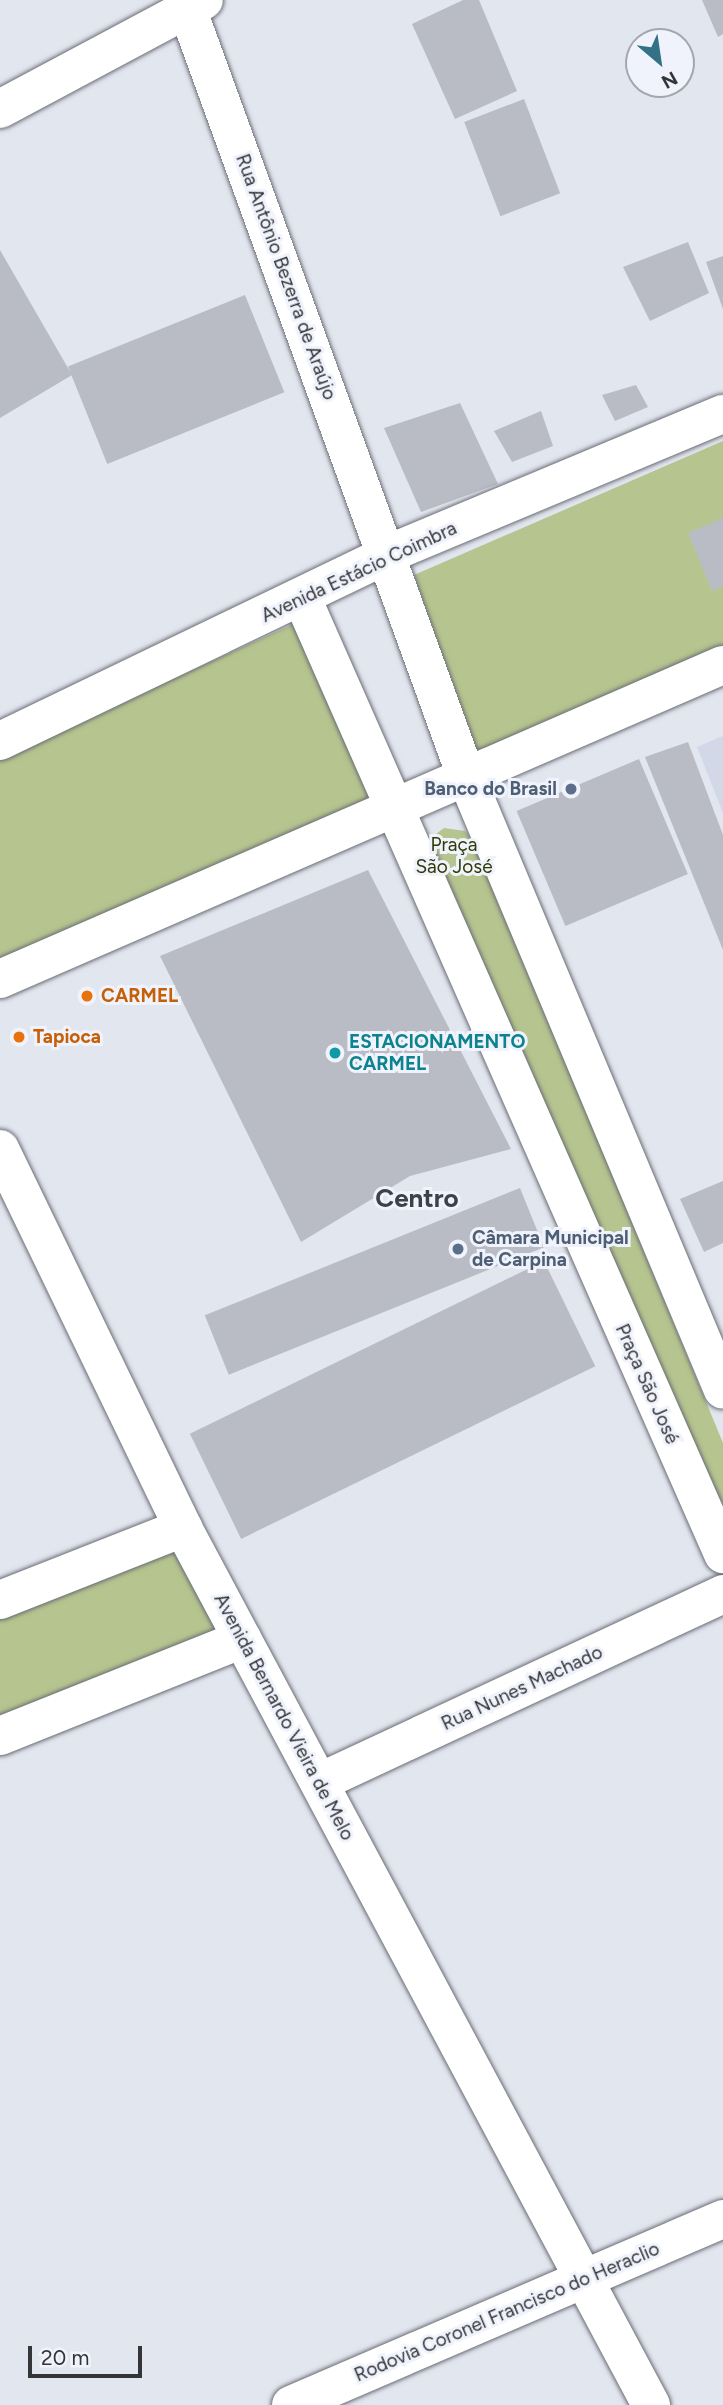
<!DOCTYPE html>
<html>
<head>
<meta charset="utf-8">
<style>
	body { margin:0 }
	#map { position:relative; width:723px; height:2405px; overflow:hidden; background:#e2e6ef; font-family:Figtree,sans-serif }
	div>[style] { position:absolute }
	.built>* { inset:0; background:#d2d8e8 }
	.green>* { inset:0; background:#b6c58f }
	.building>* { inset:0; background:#b9bcc5; transform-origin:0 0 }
	.roads { filter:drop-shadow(0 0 2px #6a6d75) drop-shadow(0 0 2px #6a6d75) }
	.minor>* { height:38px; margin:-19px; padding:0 19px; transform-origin:19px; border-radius:19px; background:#fff }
	.major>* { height:38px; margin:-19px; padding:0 19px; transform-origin:19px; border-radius:19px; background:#fff }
	.dots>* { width:19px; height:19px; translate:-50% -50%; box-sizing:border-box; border:4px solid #f0f3fc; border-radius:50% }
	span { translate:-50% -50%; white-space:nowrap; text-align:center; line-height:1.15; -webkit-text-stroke:6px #f0f3fc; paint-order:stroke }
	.street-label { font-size:19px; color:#333538 }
	.service-label { font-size:19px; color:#4e5e75; font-weight:700 }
	.right { translate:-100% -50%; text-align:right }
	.left { translate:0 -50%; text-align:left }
	.park-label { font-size:19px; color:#303a05 }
	.food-label { font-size:19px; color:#c56008; font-weight:700 }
	.culture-label { font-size:19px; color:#0d838f; font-weight:700 }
	.district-label { font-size:26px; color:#3e4148; font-weight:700 }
	.north { position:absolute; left:625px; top:28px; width:70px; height:70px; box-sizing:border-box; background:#f0f3fc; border:2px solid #a4a7ae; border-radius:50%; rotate:151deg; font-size:19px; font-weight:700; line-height:28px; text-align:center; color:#333538 }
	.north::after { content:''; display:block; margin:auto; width:24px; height:32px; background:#327186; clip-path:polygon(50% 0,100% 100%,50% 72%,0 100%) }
	.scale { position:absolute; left:28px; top:2346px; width:114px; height:32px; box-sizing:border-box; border:4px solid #333538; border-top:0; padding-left:9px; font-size:21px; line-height:24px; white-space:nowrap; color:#333538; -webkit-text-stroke:5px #f0f3fc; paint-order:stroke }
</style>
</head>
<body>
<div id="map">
	<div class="built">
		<div style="clip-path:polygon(723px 736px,723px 813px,697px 747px)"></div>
	</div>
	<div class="green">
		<div style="clip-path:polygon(723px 441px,723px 656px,478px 762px,414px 575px)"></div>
		<div style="clip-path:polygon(300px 621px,376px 805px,0 966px,0 758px)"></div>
		<div style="clip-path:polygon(444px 828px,465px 831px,476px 844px,723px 1443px,723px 1521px,428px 840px)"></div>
		<div style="clip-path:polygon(175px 1534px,234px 1638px,0 1732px,0 1603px)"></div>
	</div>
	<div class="building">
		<div style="clip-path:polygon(463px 0,479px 0,517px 91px,455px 119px,412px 24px)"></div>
		<div style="clip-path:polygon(702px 0,723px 0,723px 34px,718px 37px)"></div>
		<div style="left:524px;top:99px;width:101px;height:64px;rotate:69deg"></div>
		<div style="clip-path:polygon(688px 242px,709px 293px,650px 321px,623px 267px)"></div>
		<div style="clip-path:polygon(0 250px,72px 375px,0 418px)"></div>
		<div style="clip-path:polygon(723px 256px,723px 309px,706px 262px)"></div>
		<div style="left:245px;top:295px;width:105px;height:191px;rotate:68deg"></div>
		<div style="clip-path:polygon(636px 385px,648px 407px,615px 421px,602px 395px)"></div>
		<div style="clip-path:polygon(460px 403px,498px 484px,421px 512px,384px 428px)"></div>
		<div style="clip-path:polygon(541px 411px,553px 446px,512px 462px,494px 431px)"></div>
		<div style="clip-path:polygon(723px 518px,723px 586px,712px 591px,688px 533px)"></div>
		<div style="clip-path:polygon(688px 742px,723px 835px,723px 950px,645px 757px)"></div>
		<div style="left:639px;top:759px;width:125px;height:133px;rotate:67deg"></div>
		<div style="clip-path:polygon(368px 870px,511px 1149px,410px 1176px,301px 1242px,160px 956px)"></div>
		<div style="clip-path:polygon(723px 1181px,723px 1243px,704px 1252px,680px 1199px)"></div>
		<div style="left:520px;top:1188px;width:64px;height:340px;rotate:68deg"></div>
		<div style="left:544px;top:1261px;width:117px;height:394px;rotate:64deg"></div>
	</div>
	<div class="roads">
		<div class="minor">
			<div style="left:184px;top:0;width:829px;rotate:70.03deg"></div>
			<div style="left:467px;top:779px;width:662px;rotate:67.27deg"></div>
			<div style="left:0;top:109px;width:231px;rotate:-28.1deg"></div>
			<div style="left:302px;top:598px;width:1045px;rotate:66.23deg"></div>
			<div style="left:0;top:741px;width:431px;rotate:-25.7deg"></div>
			<div style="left:388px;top:554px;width:363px;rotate:-22.7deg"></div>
			<div style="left:0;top:1149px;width:421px;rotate:64.2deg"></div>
			<div style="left:183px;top:1528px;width:994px;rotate:61.91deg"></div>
			<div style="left:0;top:1600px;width:197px;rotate:-21.5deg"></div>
			<div style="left:0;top:1736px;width:261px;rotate:-21.8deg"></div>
			<div style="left:320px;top:1782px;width:445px;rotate:-25deg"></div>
		</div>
		<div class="major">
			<div style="left:0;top:979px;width:788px;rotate:-23.48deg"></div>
			<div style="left:291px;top:2405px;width:470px;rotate:-23.3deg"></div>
		</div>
	</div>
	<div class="dots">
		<div style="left:571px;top:789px;background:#5c6f8a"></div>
		<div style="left:87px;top:996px;background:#e8710a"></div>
		<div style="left:19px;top:1037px;background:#e8710a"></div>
		<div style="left:335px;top:1053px;background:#0f9aa8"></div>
		<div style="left:458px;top:1249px;background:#5c6f8a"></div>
	</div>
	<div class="street-label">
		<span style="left:286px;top:277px;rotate:70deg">Rua Antônio Bezerra de Araújo</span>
		<span style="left:359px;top:572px;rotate:-25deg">Avenida Estácio Coimbra</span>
		<span style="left:647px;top:1384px;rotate:66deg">Praça São José</span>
		<span style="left:522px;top:1688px;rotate:-25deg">Rua Nunes Machado</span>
		<span style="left:284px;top:1717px;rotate:62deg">Avenida Bernardo Vieira de Melo</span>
		<span style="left:507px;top:2312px;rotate:-23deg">Rodovia Coronel Francisco do Heraclio</span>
	</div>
	<div class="service-label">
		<span class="right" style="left:557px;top:789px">Banco do Brasil</span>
		<span class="left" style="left:472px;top:1249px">Câmara Municipal<br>de Carpina</span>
	</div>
	<div class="park-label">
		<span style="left:454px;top:856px">Praça<br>São José</span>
	</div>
	<div class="food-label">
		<span class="left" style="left:101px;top:996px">CARMEL</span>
		<span class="left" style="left:33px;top:1037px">Tapioca</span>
	</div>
	<div class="culture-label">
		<span class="left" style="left:349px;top:1053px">ESTACIONAMENTO<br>CARMEL</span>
	</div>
	<div class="district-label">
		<span style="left:417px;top:1199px">Centro</span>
	</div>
	<div class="north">N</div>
	<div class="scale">20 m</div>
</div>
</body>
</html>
